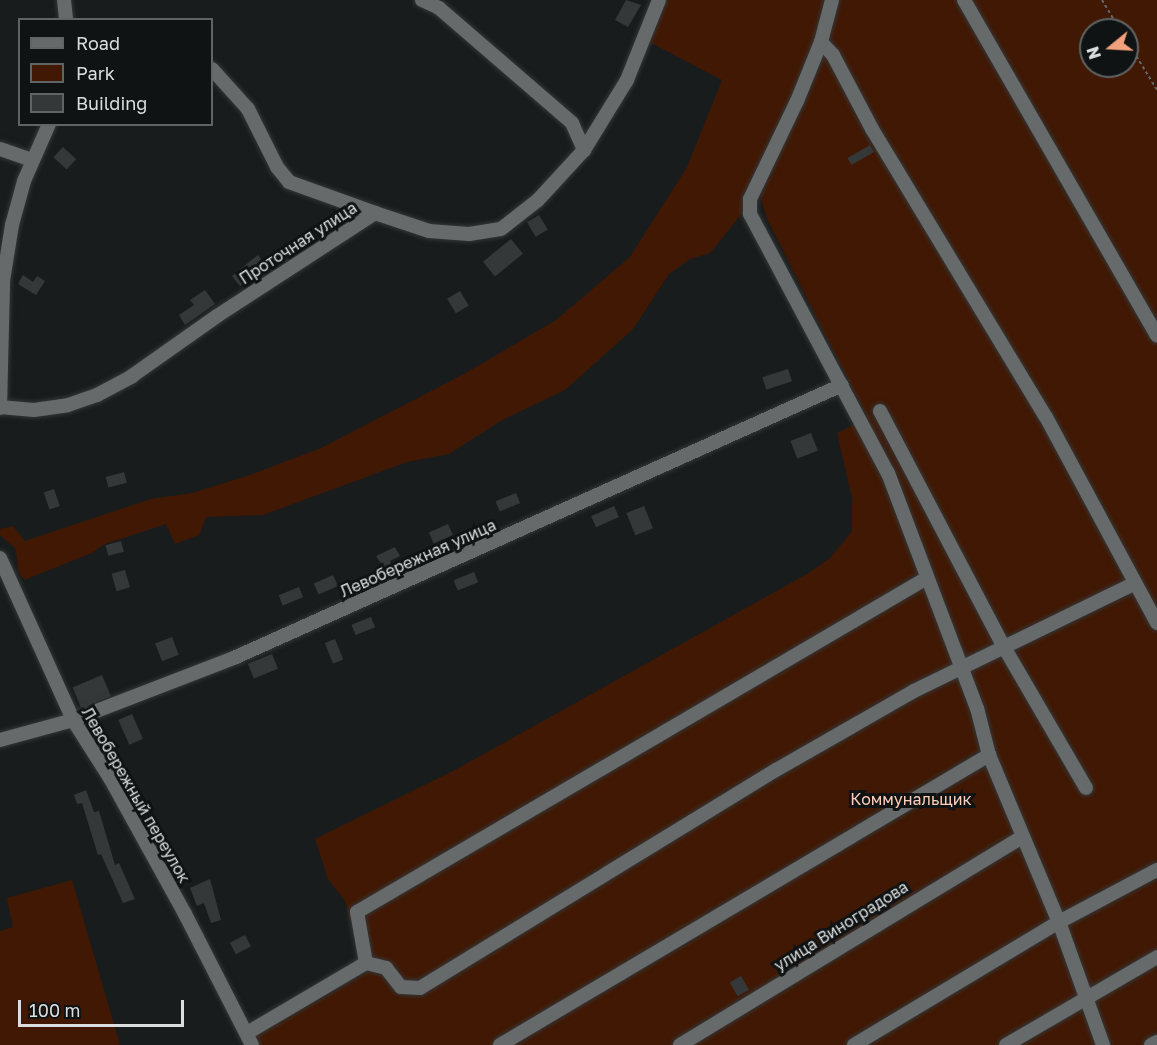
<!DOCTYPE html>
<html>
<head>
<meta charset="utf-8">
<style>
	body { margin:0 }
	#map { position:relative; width:1157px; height:1045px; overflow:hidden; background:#191c1d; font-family:"Golos Text",sans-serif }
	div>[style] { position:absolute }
	.green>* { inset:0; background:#411803 }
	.building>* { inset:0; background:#353839; transform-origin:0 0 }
	.path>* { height:2px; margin-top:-1px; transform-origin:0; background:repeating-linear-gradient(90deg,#646767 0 3px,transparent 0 6px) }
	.roads { filter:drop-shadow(0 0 2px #343636) drop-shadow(0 0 2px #343636) }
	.minor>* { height:14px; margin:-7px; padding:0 7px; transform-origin:7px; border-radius:7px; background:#666a6b }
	span { translate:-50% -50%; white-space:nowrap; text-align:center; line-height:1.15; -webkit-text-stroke:6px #101314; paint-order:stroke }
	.street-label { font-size:16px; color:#dbdede }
	.park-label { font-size:16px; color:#ffcfb9 }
	.legend { position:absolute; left:18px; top:18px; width:195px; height:108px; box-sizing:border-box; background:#101314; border:2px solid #616465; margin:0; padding:8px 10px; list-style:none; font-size:18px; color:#dbdede }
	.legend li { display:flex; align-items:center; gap:12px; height:30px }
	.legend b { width:30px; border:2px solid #616465 }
	.north { position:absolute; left:1079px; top:18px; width:60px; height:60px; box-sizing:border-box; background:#101314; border:2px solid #616465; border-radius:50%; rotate:252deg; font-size:16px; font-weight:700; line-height:24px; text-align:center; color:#dbdede }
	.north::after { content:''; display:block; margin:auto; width:21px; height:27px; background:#f1a17c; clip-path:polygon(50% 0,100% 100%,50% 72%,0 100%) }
	.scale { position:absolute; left:18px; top:1000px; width:166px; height:27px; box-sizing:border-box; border:3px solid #dbdede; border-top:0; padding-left:8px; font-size:18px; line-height:21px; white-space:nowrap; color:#dbdede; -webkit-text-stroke:4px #101314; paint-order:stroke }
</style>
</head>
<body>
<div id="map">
	<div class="green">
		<div style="clip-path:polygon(evenodd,654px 0,1157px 0,1157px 1045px,260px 1045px,255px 1036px,365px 973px,345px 901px,328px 879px,315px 839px,455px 770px,807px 574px,830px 558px,852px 531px,852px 498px,837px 433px,867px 418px,767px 219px,760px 196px,794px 118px,785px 108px,740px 216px,710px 253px,690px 259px,669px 274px,633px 329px,565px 390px,502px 420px,449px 454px,407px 462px,263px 515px,206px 517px,199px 535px,175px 544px,166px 524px,105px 544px,92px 553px,24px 580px,18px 571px,16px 549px,0 535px,0 529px,13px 526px,25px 541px,151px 499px,192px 493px,250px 475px,321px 448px,464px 374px,556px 320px,630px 257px,687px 167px,722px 80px,638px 36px,654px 0,1091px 30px,1127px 30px,1127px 66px,1091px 66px,1091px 30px)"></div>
		<div style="clip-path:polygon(72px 880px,120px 1045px,0 1045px,0 931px,13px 927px,7px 898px)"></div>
	</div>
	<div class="building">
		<div style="clip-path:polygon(626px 0,641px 5px,628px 27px,615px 20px)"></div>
		<div style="left:870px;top:145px;width:8px;height:26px;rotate:60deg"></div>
		<div style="left:63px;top:147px;width:18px;height:14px;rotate:43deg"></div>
		<div style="left:539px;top:215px;width:17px;height:14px;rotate:59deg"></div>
		<div style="left:511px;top:239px;width:19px;height:36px;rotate:51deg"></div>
		<div style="clip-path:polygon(258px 255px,268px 270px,240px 286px,232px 276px)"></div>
		<div style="clip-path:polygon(23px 275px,33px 282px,37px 276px,45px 281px,36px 295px,18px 284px)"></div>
		<div style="clip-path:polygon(205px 290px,215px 304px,185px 325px,179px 315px,194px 305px,190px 300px)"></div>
		<div style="left:460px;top:291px;width:17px;height:15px;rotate:59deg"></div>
		<div style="left:788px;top:369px;width:13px;height:27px;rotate:72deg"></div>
		<div style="left:811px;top:433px;width:19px;height:22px;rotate:69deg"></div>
		<div style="left:124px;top:472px;width:11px;height:19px;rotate:75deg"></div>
		<div style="left:54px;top:489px;width:18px;height:11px;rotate:71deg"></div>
		<div style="left:516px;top:493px;width:11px;height:22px;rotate:68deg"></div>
		<div style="left:614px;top:506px;width:12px;height:25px;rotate:66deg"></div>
		<div style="left:644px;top:506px;width:24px;height:19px;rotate:68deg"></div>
		<div style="left:448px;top:524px;width:12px;height:21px;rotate:66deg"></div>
		<div style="left:121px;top:541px;width:11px;height:16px;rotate:75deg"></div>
		<div style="clip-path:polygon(395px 547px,400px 556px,390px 561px,395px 570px,388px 574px,376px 556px)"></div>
		<div style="left:125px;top:570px;width:18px;height:14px;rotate:74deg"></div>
		<div style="left:474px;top:572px;width:11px;height:22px;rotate:68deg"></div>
		<div style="left:333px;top:575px;width:12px;height:21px;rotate:66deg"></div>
		<div style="left:299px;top:587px;width:11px;height:22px;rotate:68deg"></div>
		<div style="left:371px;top:617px;width:11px;height:21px;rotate:68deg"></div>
		<div style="left:172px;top:637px;width:19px;height:18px;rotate:69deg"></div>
		<div style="left:335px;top:639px;width:22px;height:11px;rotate:68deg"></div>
		<div style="left:272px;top:654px;width:16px;height:26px;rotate:68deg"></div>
		<div style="left:102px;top:675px;width:23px;height:32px;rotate:67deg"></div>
		<div style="left:132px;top:714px;width:27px;height:15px;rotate:66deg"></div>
		<div style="clip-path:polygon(86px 790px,94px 812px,99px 811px,115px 865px,119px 863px,135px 899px,123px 903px,101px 854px,98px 855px,82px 803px,77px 804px,74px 795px)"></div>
		<div style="clip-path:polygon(210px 879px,221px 920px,211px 923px,204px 903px,197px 906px,190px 888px)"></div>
		<div style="left:245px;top:935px;width:13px;height:17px;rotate:63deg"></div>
		<div style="left:741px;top:976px;width:16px;height:13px;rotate:60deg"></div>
	</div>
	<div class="path">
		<div style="left:1102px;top:0;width:35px;rotate:59deg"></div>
		<div style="left:1127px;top:41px;width:57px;rotate:58.5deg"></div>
	</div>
	<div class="roads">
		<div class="minor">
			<div style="left:64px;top:0;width:20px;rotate:84deg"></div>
			<div style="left:422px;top:0;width:19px;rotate:25deg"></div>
			<div style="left:439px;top:8px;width:176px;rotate:40.8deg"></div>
			<div style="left:572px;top:123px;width:30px;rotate:66deg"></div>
			<div style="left:832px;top:0;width:43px;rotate:104.7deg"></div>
			<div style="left:821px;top:42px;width:64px;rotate:112.1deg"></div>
			<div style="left:797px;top:101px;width:109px;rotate:115.6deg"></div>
			<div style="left:750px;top:199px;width:15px;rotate:90deg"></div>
			<div style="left:750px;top:214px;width:293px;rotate:62deg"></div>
			<div style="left:888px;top:473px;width:251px;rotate:69.3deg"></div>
			<div style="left:977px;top:708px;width:49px;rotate:75.7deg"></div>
			<div style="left:989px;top:755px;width:181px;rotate:67.3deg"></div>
			<div style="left:1059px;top:922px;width:131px;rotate:70.3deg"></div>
			<div style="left:964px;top:0;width:387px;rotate:60.1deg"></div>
			<div style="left:821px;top:42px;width:18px;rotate:47deg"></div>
			<div style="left:833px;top:55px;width:84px;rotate:62.2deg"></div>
			<div style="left:872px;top:129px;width:336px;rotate:58.9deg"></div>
			<div style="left:1046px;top:417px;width:234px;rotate:61.7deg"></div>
			<div style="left:212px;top:69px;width:54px;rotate:48deg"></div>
			<div style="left:248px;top:109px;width:65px;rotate:63.4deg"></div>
			<div style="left:277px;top:167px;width:19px;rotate:51deg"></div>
			<div style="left:289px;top:182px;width:91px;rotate:19.8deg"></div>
			<div style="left:0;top:149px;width:34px;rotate:19deg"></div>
			<div style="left:0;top:407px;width:34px;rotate:5deg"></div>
			<div style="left:34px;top:410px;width:34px;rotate:-8deg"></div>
			<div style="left:68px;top:405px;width:31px;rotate:-19deg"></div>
			<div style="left:97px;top:395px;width:40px;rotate:-28deg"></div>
			<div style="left:132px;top:376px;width:104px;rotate:-35.2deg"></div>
			<div style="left:217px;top:316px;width:189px;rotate:-33.1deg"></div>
			<div style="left:375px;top:213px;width:57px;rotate:18.4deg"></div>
			<div style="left:429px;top:231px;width:40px;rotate:4.3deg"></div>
			<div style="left:469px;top:234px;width:32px;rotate:-9deg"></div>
			<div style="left:501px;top:229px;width:47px;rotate:-38.1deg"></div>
			<div style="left:538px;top:200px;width:68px;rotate:-47.4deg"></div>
			<div style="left:584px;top:150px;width:82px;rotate:-58.4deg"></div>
			<div style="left:627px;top:80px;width:86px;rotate:-68.2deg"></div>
			<div style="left:0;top:408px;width:127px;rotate:-88.6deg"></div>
			<div style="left:3px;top:281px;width:57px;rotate:-80.9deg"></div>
			<div style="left:12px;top:225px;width:46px;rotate:-74.7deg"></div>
			<div style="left:24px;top:181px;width:62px;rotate:-66.3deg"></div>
			<div style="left:880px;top:411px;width:267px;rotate:62.3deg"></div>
			<div style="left:1004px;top:647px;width:163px;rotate:59.8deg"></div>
			<div style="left:0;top:558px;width:178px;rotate:65.7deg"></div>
			<div style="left:73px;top:720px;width:69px;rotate:57.5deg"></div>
			<div style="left:110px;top:778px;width:155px;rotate:61.1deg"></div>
			<div style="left:185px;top:914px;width:147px;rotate:62.9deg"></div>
			<div style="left:0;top:740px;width:76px;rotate:-15.3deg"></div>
			<div style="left:73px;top:720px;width:175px;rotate:-21.1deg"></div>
			<div style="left:236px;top:657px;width:664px;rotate:-24.17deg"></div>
			<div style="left:366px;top:963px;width:52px;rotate:-100deg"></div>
			<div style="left:357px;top:912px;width:661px;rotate:-30.37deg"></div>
			<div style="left:247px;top:1033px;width:138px;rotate:-30.5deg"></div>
			<div style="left:366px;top:963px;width:21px;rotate:14deg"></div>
			<div style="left:386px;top:968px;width:24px;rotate:52deg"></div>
			<div style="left:401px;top:987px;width:19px;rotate:3deg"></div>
			<div style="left:420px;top:988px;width:417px;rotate:-31.5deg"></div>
			<div style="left:776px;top:770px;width:159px;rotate:-29.8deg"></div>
			<div style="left:914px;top:691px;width:246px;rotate:-26deg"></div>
			<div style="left:500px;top:1045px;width:569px;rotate:-30.67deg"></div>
			<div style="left:680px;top:1045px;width:399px;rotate:-31.3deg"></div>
			<div style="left:854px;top:1045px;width:239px;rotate:-31deg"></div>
			<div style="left:1059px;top:922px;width:111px;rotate:-28deg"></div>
			<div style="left:1006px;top:1045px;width:175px;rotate:-30.2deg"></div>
			<div style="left:1151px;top:1045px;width:7px;rotate:-27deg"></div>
		</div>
	</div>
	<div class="street-label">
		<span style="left:298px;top:243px;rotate:-33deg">Проточная улица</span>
		<span style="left:418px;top:558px;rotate:-24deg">Левобережная улица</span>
		<span style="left:136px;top:795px;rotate:60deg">Левобережный переулок</span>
		<span style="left:841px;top:926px;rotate:-32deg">улица Виноградова</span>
	</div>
	<div class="park-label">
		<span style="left:911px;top:799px">Коммунальщик</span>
	</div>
	<ul class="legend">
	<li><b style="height:8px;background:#666a6b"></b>Road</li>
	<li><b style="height:16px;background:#411803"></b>Park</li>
	<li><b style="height:16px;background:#353839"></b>Building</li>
	</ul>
	<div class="north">N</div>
	<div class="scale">100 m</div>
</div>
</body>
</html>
